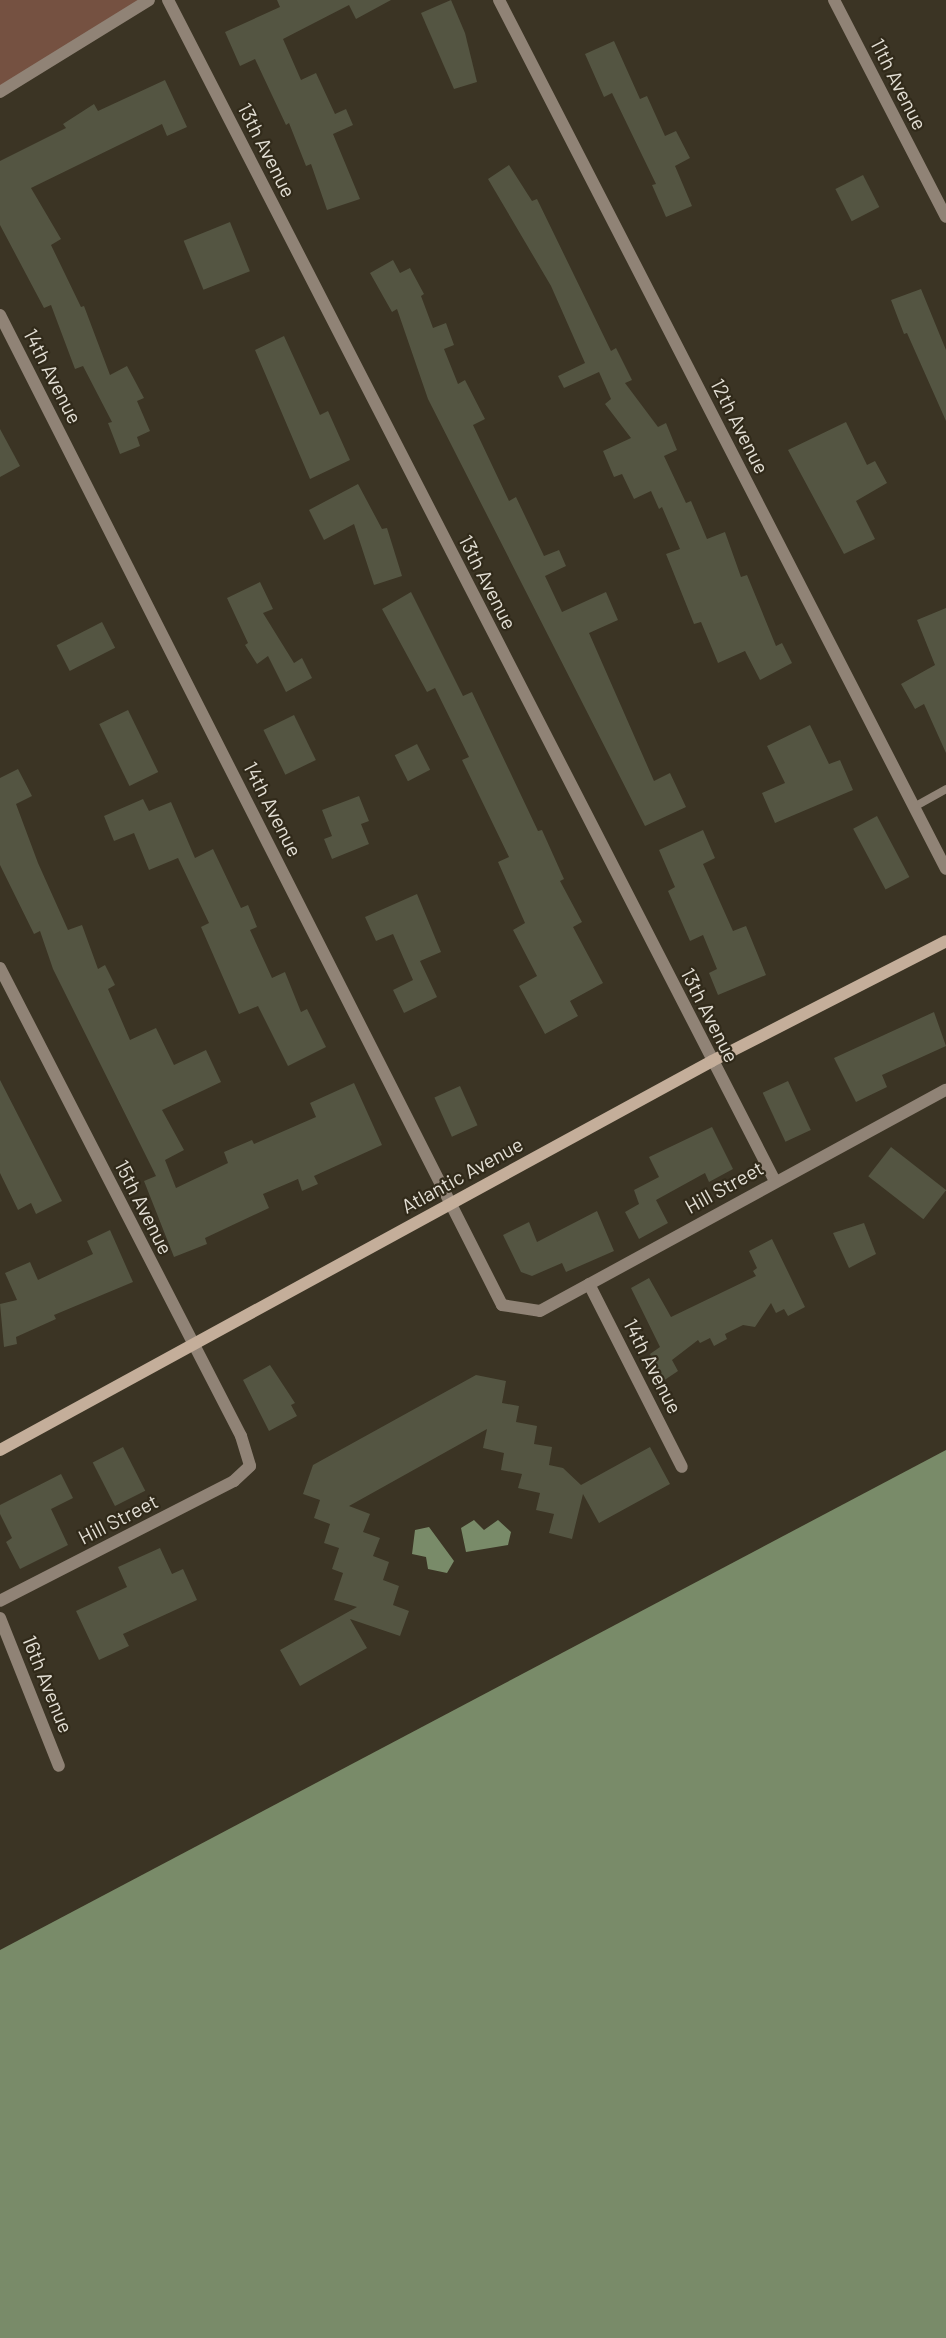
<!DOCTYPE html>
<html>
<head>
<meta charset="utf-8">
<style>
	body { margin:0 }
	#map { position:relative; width:946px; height:2338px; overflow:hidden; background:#3b3424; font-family:Barlow,sans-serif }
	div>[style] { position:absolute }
	.forest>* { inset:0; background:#755141 }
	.water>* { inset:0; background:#798b69 }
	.building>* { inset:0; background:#545542; transform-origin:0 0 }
	.service>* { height:8px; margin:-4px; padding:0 4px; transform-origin:4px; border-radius:4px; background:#908376 }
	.minor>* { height:12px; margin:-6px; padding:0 6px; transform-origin:6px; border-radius:6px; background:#908376 }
	.tertiary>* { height:12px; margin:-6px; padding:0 6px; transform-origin:6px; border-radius:6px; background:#908376 }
	.secondary>* { height:12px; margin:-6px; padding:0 6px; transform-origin:6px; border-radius:6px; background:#c4ae9a }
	span { translate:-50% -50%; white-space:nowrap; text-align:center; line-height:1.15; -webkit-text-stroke:4.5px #312a1a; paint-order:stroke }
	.street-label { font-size:20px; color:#e3dfd5 }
</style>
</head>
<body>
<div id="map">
	<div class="forest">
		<div style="clip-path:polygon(0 0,149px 0,0 92px)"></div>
	</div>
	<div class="water">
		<div style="clip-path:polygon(946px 1450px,946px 2338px,0 2338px,0 1950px)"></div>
		<div style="clip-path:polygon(474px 1520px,484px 1530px,498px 1520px,511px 1532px,508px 1545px,466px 1552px,461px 1528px)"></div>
		<div style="clip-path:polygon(429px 1527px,454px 1561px,447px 1573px,428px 1569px,426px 1557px,412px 1554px,415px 1530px)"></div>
	</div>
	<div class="building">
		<div style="clip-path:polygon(277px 0,391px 0,356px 19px,349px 5px,283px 39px,301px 80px,316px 73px,335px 114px,346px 109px,353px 125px,333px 134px,360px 199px,327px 210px,311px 164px,306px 166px,289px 123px,286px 125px,255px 59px,240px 66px,225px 32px,280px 7px)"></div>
		<div style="clip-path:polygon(451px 0,465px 33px,477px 82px,454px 89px,421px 13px)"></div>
		<div style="clip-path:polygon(614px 41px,640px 99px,647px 96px,665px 136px,676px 131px,690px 158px,675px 166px,692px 206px,666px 217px,652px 185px,656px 184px,612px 93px,604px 97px,585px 54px)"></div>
		<div style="clip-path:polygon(165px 80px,187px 127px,167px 136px,162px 124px,31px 188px,61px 239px,51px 245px,81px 307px,84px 306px,110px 375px,127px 366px,144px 398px,137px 401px,150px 431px,137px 437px,140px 446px,120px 454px,108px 423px,112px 422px,83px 366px,75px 369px,51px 305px,44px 308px,0 225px,0 161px,66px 128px,63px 124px,94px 104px,98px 111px)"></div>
		<div style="clip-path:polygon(509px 165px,532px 201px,537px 199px,611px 351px,616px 348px,632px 380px,625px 383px,658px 427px,666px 423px,677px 450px,664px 456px,686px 503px,691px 501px,707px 539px,725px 532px,741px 577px,747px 575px,776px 646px,782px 643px,792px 663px,760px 680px,745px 651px,718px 663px,701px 622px,694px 624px,666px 554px,680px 549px,662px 507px,659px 509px,651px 491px,634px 499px,622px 474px,614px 477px,603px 451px,631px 438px,605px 404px,611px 399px,599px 372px,564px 388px,558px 376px,585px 363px,551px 286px,488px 179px)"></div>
		<div style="left:863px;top:175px;width:36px;height:31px;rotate:63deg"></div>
		<div style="left:230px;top:222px;width:53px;height:50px;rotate:68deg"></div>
		<div style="clip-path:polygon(393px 260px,400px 273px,410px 268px,424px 294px,421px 296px,433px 328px,446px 323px,454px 345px,444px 349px,458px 384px,465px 380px,485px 419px,473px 425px,509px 501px,516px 497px,544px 556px,559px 550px,566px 566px,545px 576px,562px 612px,606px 592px,618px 620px,589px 633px,654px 781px,670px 773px,686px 807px,645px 826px,428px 399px,397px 309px,392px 312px,370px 273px)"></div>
		<div style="clip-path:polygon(921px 289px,946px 350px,946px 421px,907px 333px,904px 334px,891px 300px)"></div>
		<div style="clip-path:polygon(284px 336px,320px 415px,328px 411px,350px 460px,310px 479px,255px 350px)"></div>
		<div style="clip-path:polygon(846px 422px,867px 465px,875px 461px,887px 483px,856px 501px,875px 539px,844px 554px,788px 450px)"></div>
		<div style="clip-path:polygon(0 429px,20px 466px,0 477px)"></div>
		<div style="clip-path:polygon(358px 484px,382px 529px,387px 528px,402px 576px,374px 585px,354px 524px,324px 540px,309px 510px)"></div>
		<div style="clip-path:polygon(260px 582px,273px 609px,263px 613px,294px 663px,302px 658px,312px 678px,286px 692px,268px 656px,257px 664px,245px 645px,248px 643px,227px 598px)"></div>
		<div style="clip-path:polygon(411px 592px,463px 696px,472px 692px,538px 831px,542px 830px,564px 879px,560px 881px,582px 922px,573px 927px,603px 983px,570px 1001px,578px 1016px,545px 1034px,519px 986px,537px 976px,513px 930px,525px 923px,498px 862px,509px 857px,462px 760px,469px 757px,435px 688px,427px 692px,382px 609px)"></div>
		<div style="clip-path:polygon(946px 608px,946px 753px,924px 704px,915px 709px,901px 684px,935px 665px,917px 620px)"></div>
		<div style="left:102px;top:622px;width:29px;height:51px;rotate:63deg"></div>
		<div style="left:128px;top:710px;width:69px;height:32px;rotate:64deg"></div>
		<div style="left:294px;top:715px;width:50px;height:34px;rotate:64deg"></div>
		<div style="clip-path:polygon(810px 725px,829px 764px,840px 760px,853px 790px,775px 823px,762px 793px,785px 783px,767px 746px)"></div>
		<div style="left:417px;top:744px;width:29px;height:25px;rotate:63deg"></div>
		<div style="clip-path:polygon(18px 769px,32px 796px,16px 804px,38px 863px,68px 930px,82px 925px,98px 969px,105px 965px,115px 985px,108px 989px,130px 1040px,156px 1028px,174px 1065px,206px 1050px,221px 1082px,162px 1110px,184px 1150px,165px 1160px,176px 1188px,228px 1163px,224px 1152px,252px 1140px,254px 1144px,316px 1117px,310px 1103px,354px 1083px,382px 1145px,314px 1176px,318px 1184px,302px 1191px,298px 1179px,263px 1194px,269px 1208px,205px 1238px,207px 1244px,174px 1257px,144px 1181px,156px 1176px,53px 969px,40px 931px,34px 934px,0 865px,0 778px)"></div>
		<div style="clip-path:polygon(359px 796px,369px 821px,361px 824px,369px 844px,332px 859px,324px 839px,332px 836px,322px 810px)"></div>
		<div style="clip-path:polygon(143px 799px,149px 811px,171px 802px,195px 858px,213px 849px,241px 908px,248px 905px,257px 927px,250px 930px,272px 978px,285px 972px,301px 1012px,307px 1009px,326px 1047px,288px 1066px,258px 1006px,239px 1014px,201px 927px,209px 923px,178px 858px,149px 870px,134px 833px,114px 841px,104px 816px)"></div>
		<div style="left:877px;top:816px;width:69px;height:27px;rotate:62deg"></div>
		<div style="clip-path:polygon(703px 830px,715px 858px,703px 864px,733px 931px,746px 926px,766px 975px,718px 995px,709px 973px,717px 969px,703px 935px,690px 941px,668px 891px,675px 887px,659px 850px)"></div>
		<div style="clip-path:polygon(417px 894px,441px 952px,420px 961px,437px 997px,404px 1013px,393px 990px,413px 980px,393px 934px,376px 941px,365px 917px)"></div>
		<div style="clip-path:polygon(934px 1012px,946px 1046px,882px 1075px,887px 1087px,856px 1102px,834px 1058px)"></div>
		<div style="clip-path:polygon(0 1080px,62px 1201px,36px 1214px,31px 1203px,18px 1210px,0 1173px)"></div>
		<div style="left:788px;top:1081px;width:54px;height:28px;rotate:65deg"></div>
		<div style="left:460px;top:1086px;width:43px;height:28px;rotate:66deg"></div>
		<div style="clip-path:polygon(712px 1127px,733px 1169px,709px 1182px,705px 1173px,656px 1200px,668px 1223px,639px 1239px,625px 1212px,639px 1204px,634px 1190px,659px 1177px,649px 1157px)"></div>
		<div style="left:891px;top:1147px;width:70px;height:37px;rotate:38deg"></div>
		<div style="clip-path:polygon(597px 1211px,614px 1251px,566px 1272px,562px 1263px,532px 1276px,521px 1272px,503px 1235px,529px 1222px,537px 1242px)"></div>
		<div style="clip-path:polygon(864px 1223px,876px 1254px,849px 1268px,833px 1233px)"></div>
		<div style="clip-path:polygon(110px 1230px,133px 1282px,54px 1315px,56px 1319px,16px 1337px,17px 1344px,4px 1347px,0 1304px,17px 1300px,5px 1273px,30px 1262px,38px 1280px,93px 1254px,87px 1241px)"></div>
		<div style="clip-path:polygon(772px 1239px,805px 1307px,788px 1316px,784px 1309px,776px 1313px,771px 1303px,755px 1327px,743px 1325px,725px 1334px,727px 1339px,714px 1346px,710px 1338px,700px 1343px,698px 1340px,672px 1360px,678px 1371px,663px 1381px,650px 1354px,660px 1347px,631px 1288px,649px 1278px,671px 1317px,756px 1276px,753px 1271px,757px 1268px,749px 1251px)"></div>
		<div style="clip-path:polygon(270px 1365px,295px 1403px,291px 1405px,297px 1416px,269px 1431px,243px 1380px)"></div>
		<div style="clip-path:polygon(476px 1375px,506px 1381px,502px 1403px,519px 1406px,516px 1422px,537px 1426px,534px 1444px,552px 1447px,549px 1465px,563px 1468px,581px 1485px,650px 1447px,670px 1484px,599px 1523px,583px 1494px,572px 1539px,549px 1533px,554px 1514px,536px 1510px,540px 1493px,518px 1488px,522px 1474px,501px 1470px,504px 1453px,483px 1448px,487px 1429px,349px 1506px,370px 1514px,363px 1532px,380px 1538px,373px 1556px,389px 1562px,383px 1580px,399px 1586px,393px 1605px,409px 1611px,400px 1636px,350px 1619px,367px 1648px,300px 1686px,280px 1650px,357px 1607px,334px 1600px,343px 1573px,332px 1569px,339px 1548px,324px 1543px,330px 1524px,314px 1518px,320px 1500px,303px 1494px,313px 1465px)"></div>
		<div style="left:123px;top:1447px;width:49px;height:34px;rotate:63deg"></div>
		<div style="clip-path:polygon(61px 1474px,73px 1498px,51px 1509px,68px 1545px,20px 1569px,6px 1542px,12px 1538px,0 1514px,0 1505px)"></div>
		<div style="clip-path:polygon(160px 1548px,172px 1574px,183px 1569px,197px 1600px,123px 1634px,129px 1646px,99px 1660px,76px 1611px,127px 1587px,118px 1567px)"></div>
	</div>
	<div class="service">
		<div style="left:914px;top:807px;width:37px;rotate:-29deg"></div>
	</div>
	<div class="minor">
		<div style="left:168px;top:0;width:1328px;rotate:62.8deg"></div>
		<div style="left:499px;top:0;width:977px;rotate:62.78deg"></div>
		<div style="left:834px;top:0;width:244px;rotate:62.7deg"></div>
		<div style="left:0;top:315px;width:1110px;rotate:63.11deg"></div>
		<div style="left:502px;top:1305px;width:38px;rotate:9deg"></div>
		<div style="left:540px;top:1311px;width:462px;rotate:-28.6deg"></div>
		<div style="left:0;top:968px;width:526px;rotate:62.75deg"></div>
		<div style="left:241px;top:1436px;width:31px;rotate:73deg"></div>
		<div style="left:250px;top:1466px;width:22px;rotate:137deg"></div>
		<div style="left:234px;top:1481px;width:263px;rotate:152.9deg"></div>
		<div style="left:589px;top:1284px;width:205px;rotate:63.1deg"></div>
		<div style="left:0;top:1618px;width:159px;rotate:68.3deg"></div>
	</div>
	<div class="tertiary">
		<div style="left:0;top:92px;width:175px;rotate:-31.7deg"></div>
	</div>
	<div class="secondary">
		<div style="left:0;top:1450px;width:811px;rotate:-28.65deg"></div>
		<div style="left:712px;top:1061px;width:263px;rotate:-27.1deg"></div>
	</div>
	<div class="street-label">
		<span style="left:899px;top:84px;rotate:63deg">11th Avenue</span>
		<span style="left:267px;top:150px;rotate:63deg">13th Avenue</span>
		<span style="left:53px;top:376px;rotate:63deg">14th Avenue</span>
		<span style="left:740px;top:426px;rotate:63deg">12th Avenue</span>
		<span style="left:488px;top:582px;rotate:63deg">13th Avenue</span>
		<span style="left:273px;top:809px;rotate:63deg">14th Avenue</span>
		<span style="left:710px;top:1015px;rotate:63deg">13th Avenue</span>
		<span style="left:462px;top:1175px;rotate:-29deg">Atlantic Avenue</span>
		<span style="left:724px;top:1187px;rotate:-29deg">Hill Street</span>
		<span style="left:144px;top:1207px;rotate:63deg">15th Avenue</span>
		<span style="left:653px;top:1366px;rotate:63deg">14th Avenue</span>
		<span style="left:118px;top:1519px;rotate:-27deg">Hill Street</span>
		<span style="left:48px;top:1684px;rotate:68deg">16th Avenue</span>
	</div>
</div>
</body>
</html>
